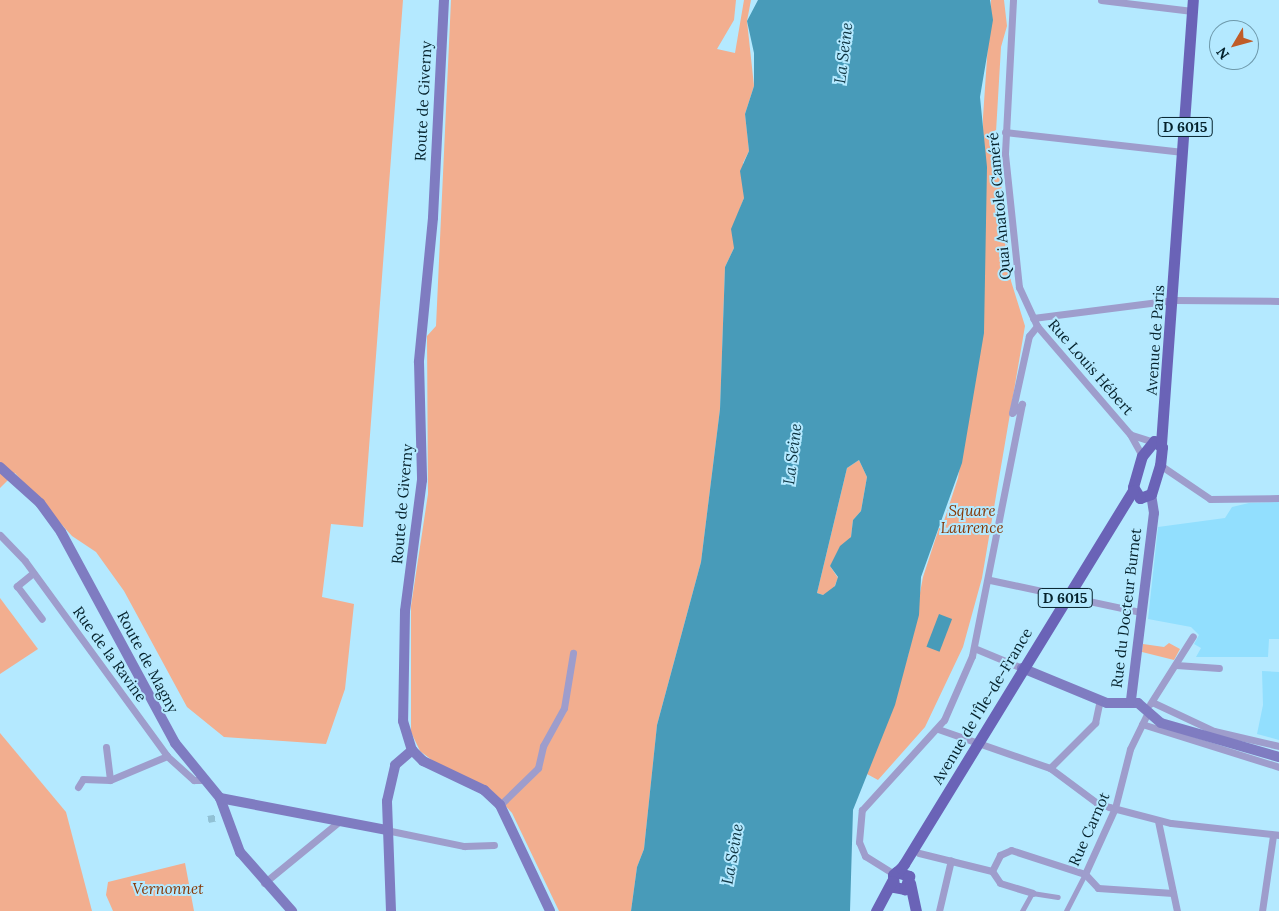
<!DOCTYPE html>
<html>
<head>
<meta charset="utf-8">
<style>
	body { margin:0 }
	#map { position:relative; width:1279px; height:911px; overflow:hidden; background:#b4e9ff; font-family:Lora,serif }
	div>[style] { position:absolute }
	.built>* { inset:0; background:#92dffe }
	.green>* { inset:0; background:#f2ae8f }
	.water>* { inset:0; background:#489bb9; transform-origin:0 0 }
	.minor-tunnel>* { height:7px; margin-top:-3.5px; transform-origin:0; background:repeating-linear-gradient(90deg,#91c1d5 0 7px,transparent 0 10.5px) }
	.pedestrian>* { height:5px; margin:-2.5px; padding:0 2.5px; transform-origin:2.5px; border-radius:2.5px; background:#9e9dcc }
	.minor>* { height:7px; margin:-3.5px; padding:0 3.5px; transform-origin:3.5px; border-radius:3.5px; background:#9e9dcc }
	.secondary>* { height:10px; margin:-5px; padding:0 5px; transform-origin:5px; border-radius:5px; background:#7f7cc1 }
	.primary>* { height:11px; margin:-5.5px; padding:0 5.5px; transform-origin:5.5px; border-radius:5.5px; background:#6a63b7 }
	span { translate:-50% -50%; white-space:nowrap; text-align:center; line-height:1.15; -webkit-text-stroke:4px #b4e9ff; paint-order:stroke }
	.shield-label span { padding:1px 4px; background:#b4e9ff; border:1px solid; border-radius:4px; -webkit-text-stroke-width:0 }
	.shield-label { font-size:14px; color:#05222c; font-weight:700 }
	.street-label { font-size:15px; color:#05222c }
	.park-label { font-size:15px; color:#863705; font-style:italic }
	.water-label { font-size:16px; color:#0f3542; font-style:italic }
	.north { position:absolute; left:1209px; top:20px; width:50px; height:50px; box-sizing:border-box; background:#b4e9ff; border:1px solid #6e99ab; border-radius:50%; rotate:233deg; font-size:14px; font-weight:700; line-height:20px; text-align:center; color:#05222c }
	.north::after { content:''; display:block; margin:auto; width:18px; height:22px; background:#c05c28; clip-path:polygon(50% 0,100% 100%,50% 72%,0 100%) }
</style>
</head>
<body>
<div id="map">
	<div class="built">
		<div style="clip-path:polygon(1279px 502px,1279px 639px,1269px 639px,1268px 657px,1196px 657px,1201px 648px,1194px 644px,1199px 635px,1191px 627px,1148px 619px,1158px 527px,1225px 518px,1232px 507px,1249px 503px)"></div>
		<div style="clip-path:polygon(1262px 671px,1279px 672px,1279px 740px,1257px 734px,1263px 705px)"></div>
	</div>
	<div class="green">
		<div style="clip-path:polygon(0 0,403px 0,363px 527px,331px 524px,322px 597px,354px 604px,345px 689px,326px 744px,224px 737px,187px 707px,124px 591px,96px 552px,72px 536px,15px 473px,0 488px)"></div>
		<div style="clip-path:polygon(451px 0,736px 0,734px 20px,717px 49px,735px 53px,744px 0,751px 0,747px 21px,754px 86px,745px 114px,749px 151px,743px 163px,744px 198px,734px 224px,734px 248px,725px 267px,720px 409px,701px 562px,657px 725px,644px 849px,637px 867px,631px 911px,559px 911px,512px 813px,489px 788px,437px 764px,420px 751px,411px 732px,411px 606px,428px 494px,427px 336px,436px 326px)"></div>
		<div style="clip-path:polygon(991px 0,1004px 0,1007px 26px,1001px 47px,996px 132px,1011px 281px,1025px 326px,982px 578px,963px 647px,925px 727px,878px 780px,867px 774px,908px 656px,923px 577px,939px 528px,950px 530px,942px 527px,958px 478px,984px 314px,983px 117px)"></div>
		<div style="clip-path:polygon(859px 460px,867px 477px,861px 511px,853px 520px,851px 537px,830px 566px,838px 578px,833px 590px,823px 595px,817px 593px,847px 468px)"></div>
		<div style="clip-path:polygon(0 598px,38px 649px,0 674px)"></div>
		<div style="clip-path:polygon(1169px 643px,1180px 649px,1174px 660px,1142px 652px,1143px 644px,1164px 647px)"></div>
		<div style="clip-path:polygon(0 733px,66px 812px,92px 911px,0 911px)"></div>
		<div style="clip-path:polygon(185px 863px,194px 911px,113px 911px,106px 895px,108px 882px)"></div>
	</div>
	<div class="water">
		<div style="clip-path:polygon(evenodd,758px 0,990px 0,993px 20px,980px 97px,987px 167px,984px 333px,962px 463px,921px 577px,919px 615px,895px 705px,853px 810px,850px 911px,631px 911px,637px 867px,644px 849px,657px 725px,701px 562px,720px 409px,725px 267px,734px 248px,731px 229px,744px 198px,740px 171px,749px 151px,745px 114px,754px 86px,754px 53px,747px 21px,758px 0,859px 460px,867px 477px,861px 511px,853px 520px,851px 537px,840px 546px,830px 566px,838px 577px,835px 586px,823px 595px,817px 593px,847px 468px,859px 460px)"></div>
		<div style="left:939px;top:614px;width:14px;height:35px;rotate:21deg"></div>
	</div>
	<div class="minor-tunnel">
		<div style="left:208px;top:819px;width:10px;rotate:-11deg"></div>
	</div>
	<div class="pedestrian">
		<div style="left:1022px;top:911px;width:21px;rotate:-61deg"></div>
		<div style="left:1032px;top:893px;width:26px;rotate:9deg"></div>
		<div style="left:1066px;top:911px;width:42px;rotate:-62.8deg"></div>
	</div>
	<div class="minor">
		<div style="left:1013px;top:0;width:154px;rotate:93deg"></div>
		<div style="left:1005px;top:154px;width:134px;rotate:84deg"></div>
		<div style="left:1019px;top:287px;width:43px;rotate:65.2deg"></div>
		<div style="left:1037px;top:326px;width:143px;rotate:49.3deg"></div>
		<div style="left:1130px;top:434px;width:25px;rotate:61deg"></div>
		<div style="left:1101px;top:0;width:92px;rotate:6.9deg"></div>
		<div style="left:1005px;top:132px;width:179px;rotate:6.4deg"></div>
		<div style="left:1033px;top:318px;width:142px;rotate:-7.3deg"></div>
		<div style="left:1174px;top:300px;width:105px;rotate:0.5deg"></div>
		<div style="left:1132px;top:435px;width:20px;rotate:18deg"></div>
		<div style="left:1160px;top:465px;width:60px;rotate:34.2deg"></div>
		<div style="left:1210px;top:499px;width:69px;rotate:-0.8deg"></div>
		<div style="left:0;top:535px;width:36px;rotate:46deg"></div>
		<div style="left:25px;top:561px;width:241px;rotate:53.9deg"></div>
		<div style="left:167px;top:756px;width:36px;rotate:42deg"></div>
		<div style="left:194px;top:780px;width:10px"></div>
		<div style="left:33px;top:573px;width:21px;rotate:141deg"></div>
		<div style="left:17px;top:586px;width:41px;rotate:52.9deg"></div>
		<div style="left:990px;top:580px;width:153px;rotate:12deg"></div>
		<div style="left:974px;top:648px;width:52px;rotate:22.6deg"></div>
		<div style="left:1176px;top:665px;width:43px;rotate:4deg"></div>
		<div style="left:1152px;top:702px;width:68px;rotate:25.1deg"></div>
		<div style="left:1214px;top:731px;width:67px;rotate:13deg"></div>
		<div style="left:1150px;top:704px;width:80px;rotate:-57.7deg"></div>
		<div style="left:1142px;top:724px;width:144px;rotate:17.4deg"></div>
		<div style="left:938px;top:729px;width:119px;rotate:19.2deg"></div>
		<div style="left:1050px;top:768px;width:59px;rotate:36.7deg"></div>
		<div style="left:1097px;top:803px;width:13px;rotate:18deg"></div>
		<div style="left:1109px;top:807px;width:64px;rotate:14.5deg"></div>
		<div style="left:1171px;top:823px;width:109px;rotate:6.3deg"></div>
		<div style="left:106px;top:747px;width:33px;rotate:83deg"></div>
		<div style="left:1050px;top:768px;width:64px;rotate:-45deg"></div>
		<div style="left:1095px;top:723px;width:24px;rotate:-78deg"></div>
		<div style="left:78px;top:787px;width:9px;rotate:-58deg"></div>
		<div style="left:83px;top:779px;width:27px;rotate:2deg"></div>
		<div style="left:110px;top:780px;width:62px;rotate:-22.8deg"></div>
		<div style="left:500px;top:805px;width:53px;rotate:-44.2deg"></div>
		<div style="left:538px;top:768px;width:23px;rotate:-77deg"></div>
		<div style="left:543px;top:746px;width:43px;rotate:-61.1deg"></div>
		<div style="left:564px;top:708px;width:56px;rotate:-80.7deg"></div>
		<div style="left:1158px;top:821px;width:92px;rotate:78.1deg"></div>
		<div style="left:386px;top:830px;width:80px;rotate:11.6deg"></div>
		<div style="left:464px;top:846px;width:30px;rotate:-2deg"></div>
		<div style="left:919px;top:853px;width:75px;rotate:13.9deg"></div>
		<div style="left:992px;top:871px;width:18px;rotate:-63deg"></div>
		<div style="left:1000px;top:855px;width:12px;rotate:-24deg"></div>
		<div style="left:1011px;top:850px;width:78px;rotate:18deg"></div>
		<div style="left:992px;top:871px;width:14px;rotate:56deg"></div>
		<div style="left:1000px;top:883px;width:34px;rotate:17deg"></div>
		<div style="left:894px;top:874px;width:34px;rotate:-148deg"></div>
		<div style="left:865px;top:856px;width:15px;rotate:-113deg"></div>
		<div style="left:859px;top:842px;width:32px;rotate:-85deg"></div>
		<div style="left:862px;top:810px;width:122px;rotate:-47.7deg"></div>
		<div style="left:944px;top:720px;width:70px;rotate:-66.4deg"></div>
		<div style="left:972px;top:656px;width:257px;rotate:-78.8deg"></div>
		<div style="left:1022px;top:404px;width:13px;rotate:138deg"></div>
		<div style="left:1012px;top:413px;width:79px;rotate:-77.6deg"></div>
		<div style="left:1029px;top:336px;width:13px;rotate:-51deg"></div>
		<div style="left:1085px;top:874px;width:72px;rotate:-65.6deg"></div>
		<div style="left:1115px;top:808px;width:61px;rotate:-75.7deg"></div>
		<div style="left:1130px;top:749px;width:39px;rotate:-64deg"></div>
		<div style="left:1085px;top:874px;width:19px;rotate:47deg"></div>
		<div style="left:1098px;top:888px;width:75px;rotate:3.8deg"></div>
		<div style="left:264px;top:883px;width:99px;rotate:-39.3deg"></div>
		<div style="left:939px;top:911px;width:52px;rotate:-76.8deg"></div>
		<div style="left:1262px;top:911px;width:76px;rotate:-81.7deg"></div>
	</div>
	<div class="secondary">
		<div style="left:444px;top:0;width:218px;rotate:92.9deg"></div>
		<div style="left:433px;top:218px;width:145px;rotate:95.6deg"></div>
		<div style="left:419px;top:362px;width:118px;rotate:88.5deg"></div>
		<div style="left:422px;top:480px;width:132px;rotate:97.4deg"></div>
		<div style="left:405px;top:611px;width:110px;rotate:91deg"></div>
		<div style="left:403px;top:721px;width:30px;rotate:73deg"></div>
		<div style="left:412px;top:750px;width:16px;rotate:45deg"></div>
		<div style="left:423px;top:761px;width:68px;rotate:25.4deg"></div>
		<div style="left:484px;top:790px;width:22px;rotate:43deg"></div>
		<div style="left:500px;top:805px;width:117px;rotate:64.7deg"></div>
		<div style="left:0;top:467px;width:54px;rotate:42deg"></div>
		<div style="left:40px;top:503px;width:36px;rotate:54deg"></div>
		<div style="left:61px;top:532px;width:240px;rotate:61.6deg"></div>
		<div style="left:175px;top:743px;width:71px;rotate:50.7deg"></div>
		<div style="left:220px;top:798px;width:58px;rotate:69.7deg"></div>
		<div style="left:240px;top:852px;width:79px;rotate:48.6deg"></div>
		<div style="left:1022px;top:668px;width:92px;rotate:22.4deg"></div>
		<div style="left:1107px;top:703px;width:31px"></div>
		<div style="left:1138px;top:703px;width:30px;rotate:41deg"></div>
		<div style="left:1161px;top:723px;width:123px;rotate:16.1deg"></div>
		<div style="left:1131px;top:700px;width:188px;rotate:-83deg"></div>
		<div style="left:1154px;top:513px;width:19px;rotate:-99deg"></div>
		<div style="left:220px;top:798px;width:169px;rotate:10.9deg"></div>
		<div style="left:391px;top:911px;width:110px;rotate:-92.1deg"></div>
		<div style="left:387px;top:801px;width:37px;rotate:-77deg"></div>
		<div style="left:395px;top:765px;width:23px;rotate:-41deg"></div>
	</div>
	<div class="primary">
		<div style="left:1154px;top:441px;width:10px;rotate:37deg"></div>
		<div style="left:1162px;top:447px;width:18px;rotate:96deg"></div>
		<div style="left:1160px;top:465px;width:30px;rotate:107deg"></div>
		<div style="left:1151px;top:494px;width:12px;rotate:160deg"></div>
		<div style="left:1140px;top:498px;width:13px;rotate:-122deg"></div>
		<div style="left:1133px;top:487px;width:32px;rotate:-74deg"></div>
		<div style="left:1142px;top:456px;width:19px;rotate:-51deg"></div>
		<div style="left:1161px;top:444px;width:445px;rotate:-85.9deg"></div>
		<div style="left:896px;top:872px;width:14px;rotate:17deg"></div>
		<div style="left:909px;top:876px;width:14px;rotate:107deg"></div>
		<div style="left:905px;top:889px;width:11px;rotate:-170deg"></div>
		<div style="left:894px;top:887px;width:12px;rotate:-95deg"></div>
		<div style="left:893px;top:875px;width:1px;rotate:-45deg"></div>
		<div style="left:894px;top:874px;width:9px;rotate:-41deg"></div>
		<div style="left:901px;top:868px;width:5px;rotate:-53deg"></div>
		<div style="left:904px;top:864px;width:438px;rotate:-58.5deg"></div>
		<div style="left:910px;top:883px;width:29px;rotate:78deg"></div>
		<div style="left:876px;top:911px;width:34px;rotate:-62deg"></div>
	</div>
	<div class="shield-label">
		<span style="left:1185px;top:127px">D 6015</span>
		<span style="left:1065px;top:598px">D 6015</span>
	</div>
	<div class="street-label">
		<span style="left:423px;top:101px;rotate:-87deg">Route de Giverny</span>
		<span style="left:999px;top:206px;rotate:-95deg">Quai Anatole Caméré</span>
		<span style="left:1155px;top:340px;rotate:-86deg">Avenue de Paris</span>
		<span style="left:1091px;top:367px;rotate:49deg">Rue Louis Hébert</span>
		<span style="left:402px;top:504px;rotate:-85deg">Route de Giverny</span>
		<span style="left:1126px;top:608px;rotate:-83deg">Rue du Docteur Burnet</span>
		<span style="left:110px;top:654px;rotate:54deg">Rue de la Ravine</span>
		<span style="left:148px;top:662px;rotate:62deg">Route de Magny</span>
		<span style="left:982px;top:706px;rotate:-59deg">Avenue de l'Île-de-France</span>
		<span style="left:1089px;top:829px;rotate:-66deg">Rue Carnot</span>
	</div>
	<div class="park-label">
		<span style="left:972px;top:519px">Square<br>Laurence</span>
		<span style="left:168px;top:889px">Vernonnet</span>
	</div>
	<div class="water-label">
		<span style="left:843px;top:53px;rotate:-83deg">La Seine</span>
		<span style="left:792px;top:454px;rotate:-83deg">La Seine</span>
		<span style="left:732px;top:854px;rotate:-80deg">La Seine</span>
	</div>
	<div class="north">N</div>
</div>
</body>
</html>
